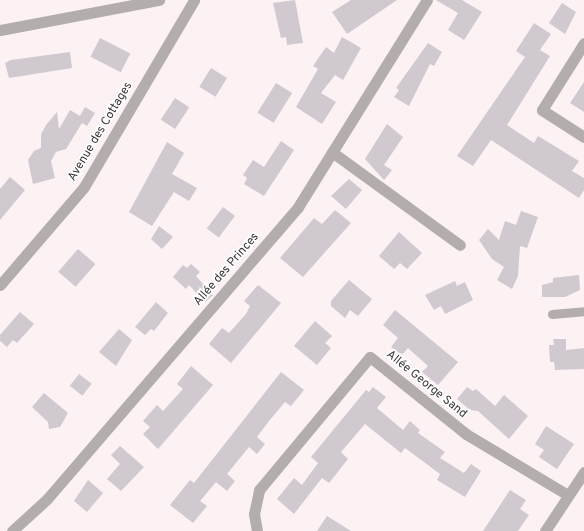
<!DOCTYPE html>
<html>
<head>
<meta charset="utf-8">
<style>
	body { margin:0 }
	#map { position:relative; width:584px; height:531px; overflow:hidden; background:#fcf1f3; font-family:Overpass,sans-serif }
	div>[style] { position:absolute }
	.building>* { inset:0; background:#d1c9d0; transform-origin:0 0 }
	.service>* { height:9px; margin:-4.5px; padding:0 4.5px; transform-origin:4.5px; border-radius:4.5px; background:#b3aead }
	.minor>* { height:11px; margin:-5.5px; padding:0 5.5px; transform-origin:5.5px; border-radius:5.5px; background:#b3aead }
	span { translate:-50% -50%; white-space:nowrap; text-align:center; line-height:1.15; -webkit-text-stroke:3.5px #fff; paint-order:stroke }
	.street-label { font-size:12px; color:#373334 }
</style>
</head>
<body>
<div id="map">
	<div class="building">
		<div style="clip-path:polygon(295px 0,303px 43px,287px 45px,286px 37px,281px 38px,273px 3px)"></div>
		<div style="clip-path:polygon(351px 0,397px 0,347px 34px,332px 12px)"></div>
		<div style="clip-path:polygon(436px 0,462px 0,482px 12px,464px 40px,448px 30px,458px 13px)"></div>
		<div style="clip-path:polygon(562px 3px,576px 12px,565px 34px,549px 23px)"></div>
		<div style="clip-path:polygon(534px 23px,551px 34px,540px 50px,550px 56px,507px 125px,534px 143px,538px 136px,579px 161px,572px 171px,584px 178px,584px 190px,579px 198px,491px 140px,473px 166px,457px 156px,525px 57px,516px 51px)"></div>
		<div style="clip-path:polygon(342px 37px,361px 48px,343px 80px,335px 75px,321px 93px,336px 102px,322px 124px,296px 107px,318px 69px,313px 66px,326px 47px,334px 53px)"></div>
		<div style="left:100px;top:38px;width:34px;height:21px;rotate:27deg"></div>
		<div style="clip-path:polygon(428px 43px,442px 52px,434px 66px,430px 64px,409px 106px,394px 97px,399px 90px,396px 88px)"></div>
		<div style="clip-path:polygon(70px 52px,72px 68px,9px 78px,5px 63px,11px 60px)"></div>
		<div style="left:211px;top:68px;width:19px;height:22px;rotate:32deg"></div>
		<div style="clip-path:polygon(584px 82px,584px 112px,570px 103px)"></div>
		<div style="left:276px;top:83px;width:19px;height:35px;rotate:32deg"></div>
		<div style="left:175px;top:98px;width:17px;height:26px;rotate:33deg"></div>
		<div style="clip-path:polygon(85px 107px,95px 113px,87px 126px,82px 123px,66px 149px,56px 152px,51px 161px,55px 178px,33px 184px,28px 160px,34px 151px,41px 148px,41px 134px,46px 125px,57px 112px,59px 129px,70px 110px,80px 116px)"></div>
		<div style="clip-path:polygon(387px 124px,403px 137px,384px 165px,392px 170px,384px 180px,365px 159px)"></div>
		<div style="clip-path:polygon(281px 141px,294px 150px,264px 196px,244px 184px,247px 178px,243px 175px,253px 160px,264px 167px)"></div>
		<div style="clip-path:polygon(167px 142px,184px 153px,172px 174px,197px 188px,189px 201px,174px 192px,152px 226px,129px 212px)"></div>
		<div style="clip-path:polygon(10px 177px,25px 190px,0 220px,0 189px)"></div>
		<div style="clip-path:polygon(349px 179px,362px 190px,346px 209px,331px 196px)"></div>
		<div style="left:223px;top:207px;width:15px;height:27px;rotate:37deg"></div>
		<div style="clip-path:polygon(335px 210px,351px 223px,303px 277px,280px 258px,314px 218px,322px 224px)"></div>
		<div style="clip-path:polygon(521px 211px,538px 217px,527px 248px,520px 246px,518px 276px,512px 289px,497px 280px,504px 267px,492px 259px,479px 240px,488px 229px,499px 240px,505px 221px,516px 225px)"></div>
		<div style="clip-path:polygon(159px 226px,173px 237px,162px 249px,151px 239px)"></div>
		<div style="clip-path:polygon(399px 232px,422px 253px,407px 269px,400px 263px,394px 269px,379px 256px)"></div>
		<div style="left:78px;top:249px;width:23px;height:30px;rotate:41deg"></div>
		<div style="clip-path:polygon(191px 264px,200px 272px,196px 276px,213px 295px,205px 302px,189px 285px,186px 289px,173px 277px,183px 265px,187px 268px)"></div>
		<div style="clip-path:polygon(579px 275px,580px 290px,565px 297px,542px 297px,542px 285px,553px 282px,553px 278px)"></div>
		<div style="clip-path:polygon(349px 280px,372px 299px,358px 316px,350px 310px,345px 318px,331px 306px,331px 301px)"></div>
		<div style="clip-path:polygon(455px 281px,457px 286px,465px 282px,473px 300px,445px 314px,441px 306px,434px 310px,425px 295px)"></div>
		<div style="clip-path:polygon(258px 285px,281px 303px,231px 363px,209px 344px,222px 328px,229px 333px,246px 314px,250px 306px,244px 301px)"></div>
		<div style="clip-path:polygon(156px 302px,168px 313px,154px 331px,151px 329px,145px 335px,135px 327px)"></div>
		<div style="clip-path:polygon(395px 310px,458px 362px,438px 385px,422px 372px,428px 366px,408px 348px,402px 355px,391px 347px,398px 338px,383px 325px)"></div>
		<div style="clip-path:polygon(20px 312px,34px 324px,17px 343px,13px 340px,7px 347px,0 341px,0 335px)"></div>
		<div style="clip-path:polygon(315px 321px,332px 336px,325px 343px,331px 348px,317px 365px,294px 346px)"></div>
		<div style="clip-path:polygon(119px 329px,132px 340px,116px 366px,99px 352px)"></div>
		<div style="clip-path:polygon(553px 339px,566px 339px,566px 350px,584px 348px,584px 369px,555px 370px,554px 362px,550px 362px,549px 345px,554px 345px)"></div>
		<div style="clip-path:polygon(191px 366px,213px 385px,158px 449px,143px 434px,150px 427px,143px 421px,157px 405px,163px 411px,183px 389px,177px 384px)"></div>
		<div style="clip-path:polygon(281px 372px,304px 390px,291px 406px,285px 402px,269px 421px,257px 437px,265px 444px,257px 454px,249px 447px,227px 474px,235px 481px,227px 491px,216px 482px,200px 501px,207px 506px,193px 523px,170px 505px,190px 480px,194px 483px)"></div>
		<div style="left:79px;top:374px;width:16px;height:15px;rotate:38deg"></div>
		<div style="clip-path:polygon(373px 387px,386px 397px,377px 408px,403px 430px,410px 421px,420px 430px,418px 433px,445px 452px,440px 458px,464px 473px,471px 464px,481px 471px,465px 497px,437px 480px,440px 474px,405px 448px,401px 453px,365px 424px,341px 452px,348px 459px,329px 483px,322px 478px,294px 514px,277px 499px,294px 478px,302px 485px,318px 463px,311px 457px,366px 390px,369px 392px)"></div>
		<div style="clip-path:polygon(467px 387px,473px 391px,476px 389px,495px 406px,504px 395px,528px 416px,509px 439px,478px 411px,470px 410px,457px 399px)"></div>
		<div style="clip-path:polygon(44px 393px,68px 413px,60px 427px,49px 429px,48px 422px,32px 407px)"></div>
		<div style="clip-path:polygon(546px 426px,574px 444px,557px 469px,539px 457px,544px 450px,535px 444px)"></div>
		<div style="clip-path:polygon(120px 446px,144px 467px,121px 491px,107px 479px,120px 464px,111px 455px)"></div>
		<div style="clip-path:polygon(88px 480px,103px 493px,87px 512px,74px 501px)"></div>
		<div style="clip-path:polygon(510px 490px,526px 500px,520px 509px,529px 515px,518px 531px,483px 531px)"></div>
		<div style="clip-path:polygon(327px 516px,351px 531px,317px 531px)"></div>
	</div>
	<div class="service">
		<div style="left:552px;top:314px;width:32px;rotate:-5deg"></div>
	</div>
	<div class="minor">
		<div style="left:0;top:30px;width:162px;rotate:-10.7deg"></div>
		<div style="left:584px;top:43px;width:79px;rotate:122.1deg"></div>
		<div style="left:542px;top:110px;width:50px;rotate:32.7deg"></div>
		<div style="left:332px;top:152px;width:158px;rotate:36deg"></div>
		<div style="left:0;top:285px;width:129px;rotate:-49.4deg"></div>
		<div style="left:84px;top:187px;width:217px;rotate:-59.5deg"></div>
		<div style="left:12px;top:531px;width:47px;rotate:-42.4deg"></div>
		<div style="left:47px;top:499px;width:385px;rotate:-49.3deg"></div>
		<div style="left:298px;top:207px;width:244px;rotate:-58.1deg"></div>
		<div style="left:257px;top:531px;width:17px;rotate:-100deg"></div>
		<div style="left:254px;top:514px;width:25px;rotate:-78deg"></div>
		<div style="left:259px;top:490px;width:173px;rotate:-50.2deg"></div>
		<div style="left:370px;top:357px;width:123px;rotate:38.7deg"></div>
		<div style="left:466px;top:434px;width:119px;rotate:30.9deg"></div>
		<div style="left:545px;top:531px;width:71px;rotate:-56.5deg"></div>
	</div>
	<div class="street-label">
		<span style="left:101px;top:132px;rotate:-59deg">Avenue des Cottages</span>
		<span style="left:227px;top:270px;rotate:-49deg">Allée des Princes</span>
		<span style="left:426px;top:385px;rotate:39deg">Allée George Sand</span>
	</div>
</div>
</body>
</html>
